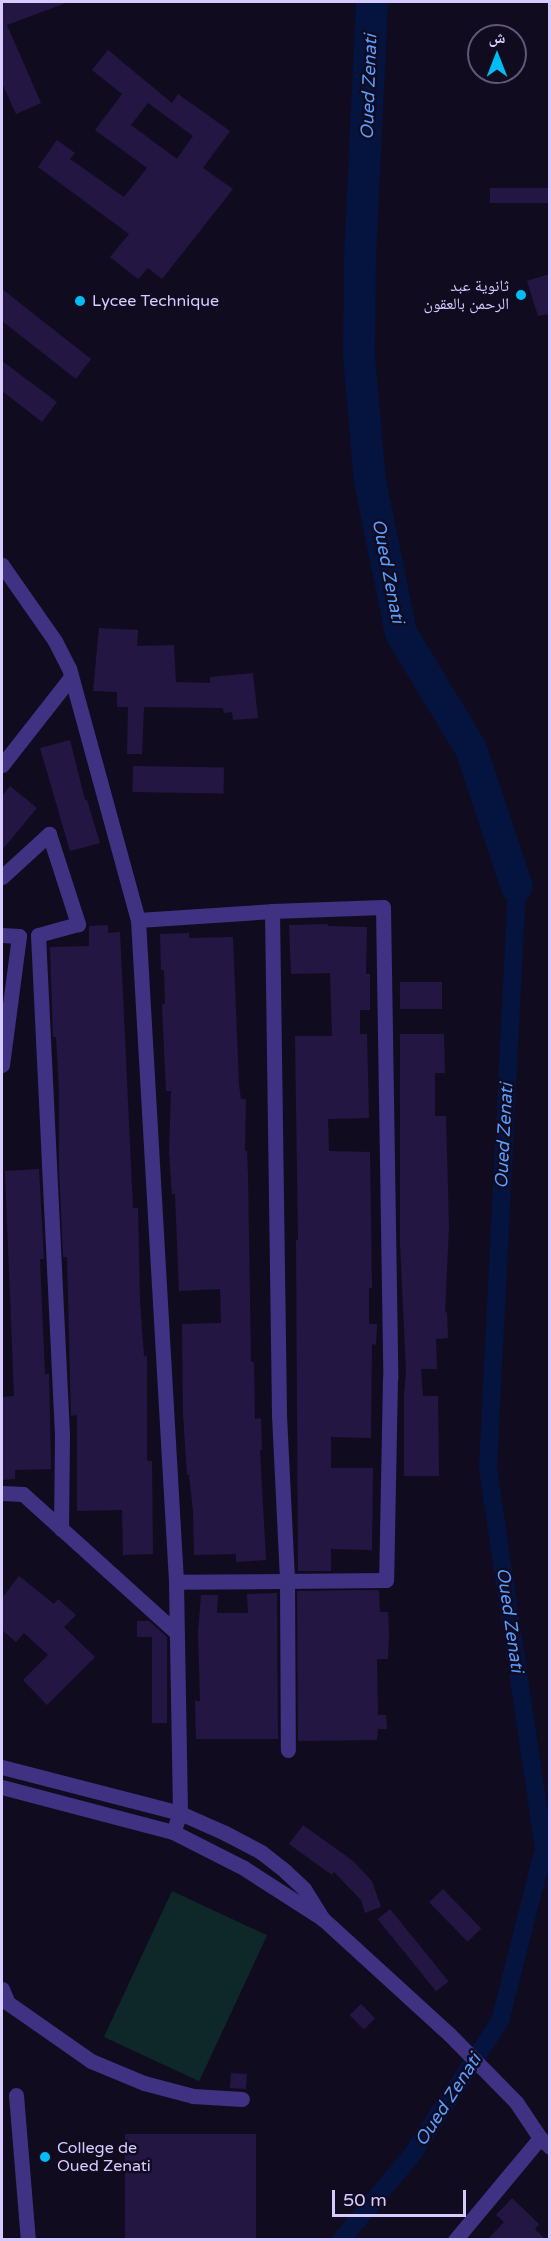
<!DOCTYPE html>
<html>
<head>
<meta charset="utf-8">
<style>
	body { margin:0 }
	#map { position:relative; width:551px; height:2241px; overflow:hidden; background:#110b20; font-family:"Varela Round","Noto Naskh Arabic",sans-serif }
	div>[style] { position:absolute }
	.green>* { inset:0; background:#0e282a; transform-origin:0 0 }
	.canal>* { height:18px; margin:-9px; padding:0 9px; transform-origin:9px; border-radius:9px; background:#05133f }
	.river>* { height:32px; margin:-16px; padding:0 16px; transform-origin:16px; border-radius:16px; background:#05133f }
	.building>* { inset:0; background:#241642; transform-origin:0 0 }
	.minor>* { height:15px; margin:-7.5px; padding:0 7.5px; transform-origin:7.5px; border-radius:7.5px; background:#3f3283 }
	.dots>* { width:16px; height:16px; translate:-50% -50%; box-sizing:border-box; border:3px solid #110b20; border-radius:50% }
	span { translate:-50% -50%; white-space:nowrap; text-align:center; line-height:1.15; -webkit-text-stroke:5px #110b20; paint-order:stroke }
	.poi-label { font-size:16px; color:#d7caff }
	.right { translate:-100% -50%; text-align:right }
	.left { translate:0 -50%; text-align:left }
	.water-label { font-size:18px; color:#589dff; font-style:italic }
	.frame { position:absolute; inset:0; border:3px solid #d7caff; pointer-events:none }
	.north { position:absolute; left:467px; top:24px; width:60px; height:60px; box-sizing:border-box; background:#110b20; border:2px solid #605779; border-radius:50%; rotate:0deg; font-size:16px; font-weight:700; line-height:24px; text-align:center; color:#d7caff }
	.north::after { content:''; display:block; margin:auto; width:21px; height:27px; background:#00bef5; clip-path:polygon(50% 0,100% 100%,50% 72%,0 100%) }
	.scale { position:absolute; left:332px; top:2190px; width:134px; height:27px; box-sizing:border-box; border:3px solid #d7caff; border-top:0; padding-left:8px; font-size:18px; line-height:21px; white-space:nowrap; color:#d7caff; -webkit-text-stroke:4px #110b20; paint-order:stroke }
</style>
</head>
<body>
<div id="map">
	<div class="green">
		<div style="left:172px;top:1891px;width:105px;height:161px;rotate:25deg"></div>
	</div>
	<div class="canal">
		<div style="left:341px;top:2240px;width:109px;rotate:-50.2deg"></div>
		<div style="left:411px;top:2156px;width:162px;rotate:-56.6deg"></div>
		<div style="left:500px;top:2021px;width:179px;rotate:-75.7deg"></div>
		<div style="left:544px;top:1848px;width:385px;rotate:-98.4deg"></div>
		<div style="left:488px;top:1467px;width:581px;rotate:-87.14deg"></div>
	</div>
	<div class="river">
		<div style="left:372px;top:2px;width:258px;rotate:92.7deg"></div>
		<div style="left:360px;top:260px;width:96px;rotate:90.6deg"></div>
		<div style="left:359px;top:356px;width:125px;rotate:85deg"></div>
		<div style="left:370px;top:481px;width:155px;rotate:78.5deg"></div>
		<div style="left:401px;top:633px;width:135px;rotate:58.9deg"></div>
		<div style="left:471px;top:749px;width:145px;rotate:71.6deg"></div>
	</div>
	<div class="building">
		<div style="clip-path:polygon(2px 2px,66px 3px,7px 25px,41px 103px,16px 114px,2px 83px)"></div>
		<div style="clip-path:polygon(evenodd,108px 50px,172px 103px,178px 94px,230px 131px,203px 168px,233px 189px,162px 279px,148px 268px,138px 279px,110px 257px,129px 234px,38px 167px,57px 140px,75px 153px,70px 159px,124px 197px,147px 168px,95px 130px,122px 94px,92px 70px,108px 50px,148px 103px,193px 136px,177px 159px,131px 125px,148px 103px)"></div>
		<div style="left:549px;top:188px;width:15px;height:59px;rotate:90deg"></div>
		<div style="clip-path:polygon(549px 274px,549px 314px,538px 316px,527px 281px)"></div>
		<div style="clip-path:polygon(2px 289px,91px 359px,76px 379px,2px 321px)"></div>
		<div style="clip-path:polygon(2px 361px,57px 402px,42px 422px,2px 391px)"></div>
		<div style="clip-path:polygon(99px 628px,138px 630px,137px 646px,174px 645px,176px 682px,210px 683px,210px 677px,253px 673px,258px 718px,233px 720px,232px 712px,224px 713px,223px 708px,144px 707px,142px 754px,127px 754px,128px 707px,117px 707px,117px 692px,93px 691px)"></div>
		<div style="clip-path:polygon(70px 740px,85px 800px,87px 800px,100px 843px,70px 851px,40px 748px)"></div>
		<div style="left:133px;top:766px;width:91px;height:26px;rotate:1deg"></div>
		<div style="clip-path:polygon(10px 786px,37px 808px,2px 850px,2px 796px)"></div>
		<div style="clip-path:polygon(328px 924px,328px 926px,367px 927px,366px 974px,370px 974px,370px 1010px,360px 1010px,360px 1034px,367px 1034px,369px 1118px,328px 1119px,329px 1151px,370px 1152px,372px 1288px,369px 1288px,369px 1324px,377px 1324px,376px 1345px,372px 1344px,371px 1438px,331px 1437px,331px 1468px,373px 1468px,372px 1550px,331px 1549px,331px 1571px,298px 1571px,296px 1240px,298px 1240px,295px 1036px,332px 1036px,330px 973px,291px 974px,289px 925px)"></div>
		<div style="clip-path:polygon(108px 925px,108px 933px,120px 932px,133px 1208px,138px 1208px,140px 1302px,144px 1356px,147px 1356px,147px 1461px,152px 1461px,153px 1554px,123px 1555px,122px 1510px,77px 1511px,77px 1415px,71px 1416px,67px 1257px,63px 1257px,59px 1168px,59px 1090px,56px 1037px,53px 1037px,50px 947px,89px 946px,89px 926px)"></div>
		<div style="clip-path:polygon(189px 933px,189px 938px,233px 937px,239px 1085px,241px 1099px,246px 1099px,245px 1151px,247px 1151px,248px 1175px,251px 1362px,254px 1362px,255px 1419px,261px 1418px,262px 1450px,260px 1450px,266px 1560px,236px 1562px,236px 1554px,194px 1555px,193px 1511px,189px 1475px,187px 1475px,183px 1414px,182px 1324px,221px 1323px,220px 1289px,179px 1291px,175px 1194px,172px 1194px,169px 1152px,171px 1091px,166px 1091px,162px 1004px,165px 1004px,164px 970px,161px 970px,160px 934px)"></div>
		<div style="left:400px;top:982px;width:42px;height:27px"></div>
		<div style="clip-path:polygon(400px 1034px,444px 1034px,445px 1073px,435px 1073px,435px 1116px,446px 1116px,449px 1227px,445px 1313px,447px 1312px,448px 1338px,436px 1339px,437px 1369px,421px 1369px,423px 1396px,438px 1396px,439px 1476px,404px 1476px,404px 1396px,406px 1370px,400px 1243px)"></div>
		<div style="clip-path:polygon(39px 1169px,44px 1259px,40px 1259px,45px 1374px,49px 1374px,51px 1469px,15px 1470px,15px 1479px,2px 1480px,2px 1397px,14px 1396px,5px 1171px)"></div>
		<div style="clip-path:polygon(19px 1576px,54px 1604px,58px 1599px,76px 1615px,64px 1627px,95px 1657px,47px 1705px,23px 1680px,48px 1655px,24px 1633px,16px 1642px,2px 1630px,2px 1598px)"></div>
		<div style="clip-path:polygon(379px 1590px,380px 1612px,388px 1612px,389px 1634px,388px 1659px,377px 1659px,378px 1715px,386px 1715px,387px 1729px,378px 1729px,377px 1740px,298px 1741px,297px 1591px)"></div>
		<div style="clip-path:polygon(277px 1593px,278px 1739px,196px 1739px,195px 1701px,200px 1701px,198px 1632px,201px 1595px,218px 1595px,217px 1613px,248px 1613px,247px 1594px)"></div>
		<div style="clip-path:polygon(137px 1621px,149px 1621px,167px 1637px,167px 1723px,152px 1723px,152px 1637px,137px 1637px)"></div>
		<div style="clip-path:polygon(303px 1825px,353px 1861px,372px 1881px,381px 1907px,365px 1913px,361px 1900px,334px 1872px,332px 1875px,289px 1844px)"></div>
		<div style="left:443px;top:1889px;width:55px;height:19px;rotate:46deg"></div>
		<div style="left:390px;top:1909px;width:93px;height:16px;rotate:51deg"></div>
		<div style="left:361px;top:2004px;width:20px;height:16px;rotate:45deg"></div>
		<div style="left:231px;top:2073px;width:16px;height:15px;rotate:4deg"></div>
		<div style="left:125px;top:2134px;width:131px;height:106px"></div>
		<div style="clip-path:polygon(512px 2198px,539px 2224px,535px 2229px,546px 2240px,487px 2240px,504px 2222px,496px 2215px)"></div>
	</div>
	<div class="minor">
		<div style="left:2px;top:565px;width:93px;rotate:55.1deg"></div>
		<div style="left:55px;top:641px;width:30px;rotate:63deg"></div>
		<div style="left:69px;top:668px;width:261px;rotate:74.7deg"></div>
		<div style="left:138px;top:920px;width:663px;rotate:86.71deg"></div>
		<div style="left:176px;top:1582px;width:231px;rotate:89deg"></div>
		<div style="left:180px;top:1813px;width:20px;rotate:110deg"></div>
		<div style="left:2px;top:765px;width:112px;rotate:-51.9deg"></div>
		<div style="left:2px;top:877px;width:64px;rotate:-42.5deg"></div>
		<div style="left:49px;top:834px;width:95px;rotate:72.1deg"></div>
		<div style="left:78px;top:924px;width:41px;rotate:164.6deg"></div>
		<div style="left:38px;top:935px;width:501px;rotate:87.25deg"></div>
		<div style="left:62px;top:1435px;width:94px;rotate:90.6deg"></div>
		<div style="left:272px;top:911px;width:504px;rotate:89.2deg"></div>
		<div style="left:279px;top:1415px;width:166px;rotate:87.2deg"></div>
		<div style="left:287px;top:1581px;width:169px;rotate:89.7deg"></div>
		<div style="left:138px;top:920px;width:134px;rotate:-3.8deg"></div>
		<div style="left:272px;top:911px;width:111px;rotate:-2.1deg"></div>
		<div style="left:383px;top:907px;width:471px;rotate:89.1deg"></div>
		<div style="left:390px;top:1378px;width:202px;rotate:91.1deg"></div>
		<div style="left:386px;top:1580px;width:210px;rotate:179.5deg"></div>
		<div style="left:2px;top:935px;width:17px;rotate:3deg"></div>
		<div style="left:19px;top:936px;width:130px;rotate:97.5deg"></div>
		<div style="left:2px;top:1493px;width:21px;rotate:3deg"></div>
		<div style="left:23px;top:1494px;width:207px;rotate:42.1deg"></div>
		<div style="left:2px;top:1767px;width:184px;rotate:14.5deg"></div>
		<div style="left:180px;top:1813px;width:49px;rotate:24deg"></div>
		<div style="left:225px;top:1833px;width:41px;rotate:27.8deg"></div>
		<div style="left:261px;top:1852px;width:31px;rotate:38deg"></div>
		<div style="left:285px;top:1871px;width:26px;rotate:43deg"></div>
		<div style="left:304px;top:1889px;width:36px;rotate:58deg"></div>
		<div style="left:323px;top:1919px;width:94px;rotate:-147.2deg"></div>
		<div style="left:244px;top:1868px;width:80px;rotate:-153.1deg"></div>
		<div style="left:173px;top:1832px;width:177px;rotate:-165.3deg"></div>
		<div style="left:323px;top:1919px;width:171px;rotate:42.4deg"></div>
		<div style="left:449px;top:2034px;width:95px;rotate:45.4deg"></div>
		<div style="left:516px;top:2102px;width:43px;rotate:56.3deg"></div>
		<div style="left:540px;top:2138px;width:13px;rotate:42deg"></div>
		<div style="left:2px;top:1989px;width:15px;rotate:67deg"></div>
		<div style="left:8px;top:2003px;width:101px;rotate:34.9deg"></div>
		<div style="left:91px;top:2061px;width:57px;rotate:22.5deg"></div>
		<div style="left:144px;top:2083px;width:51px;rotate:14.9deg"></div>
		<div style="left:193px;top:2096px;width:49px;rotate:3.5deg"></div>
		<div style="left:16px;top:2095px;width:145px;rotate:85.3deg"></div>
		<div style="left:455px;top:2240px;width:133px;rotate:-50.2deg"></div>
	</div>
	<div class="dots">
		<div style="left:521px;top:295px;background:#00bef5"></div>
		<div style="left:80px;top:301px;background:#00bef5"></div>
		<div style="left:45px;top:2157px;background:#00bef5"></div>
	</div>
	<div class="poi-label">
		<span class="right" style="left:509px;top:295px">ثانوية عبد<br>الرحمن بالعقون</span>
		<span class="left" style="left:92px;top:301px">Lycee Technique</span>
		<span class="left" style="left:57px;top:2157px">College de<br>Oued Zenati</span>
	</div>
	<div class="water-label">
		<span style="left:369px;top:87px;rotate:-88deg">Oued Zenati</span>
		<span style="left:388px;top:571px;rotate:79deg">Oued Zenati</span>
		<span style="left:504px;top:1136px;rotate:-87deg">Oued Zenati</span>
		<span style="left:510px;top:1620px;rotate:82deg">Oued Zenati</span>
		<span style="left:448px;top:2100px;rotate:-57deg">Oued Zenati</span>
	</div>
	<div class="frame"></div>
	<div class="north">ش</div>
	<div class="scale">50 m</div>
</div>
</body>
</html>
